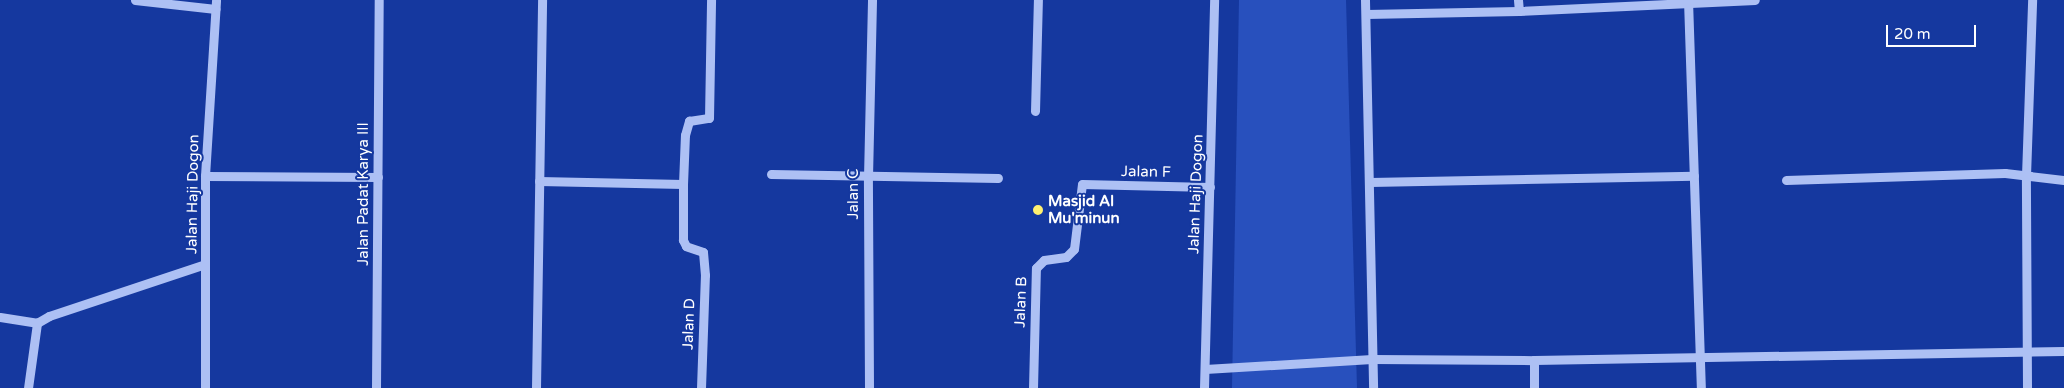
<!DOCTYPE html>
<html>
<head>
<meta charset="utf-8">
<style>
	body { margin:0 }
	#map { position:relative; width:2064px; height:388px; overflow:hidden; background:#15389f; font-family:"Varela Round",sans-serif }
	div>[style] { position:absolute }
	.green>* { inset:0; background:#2850bd }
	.minor>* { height:9px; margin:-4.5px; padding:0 4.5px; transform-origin:4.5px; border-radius:4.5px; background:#adc0f4 }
	.dots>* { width:14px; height:14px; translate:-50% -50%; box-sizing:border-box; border:2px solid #15389f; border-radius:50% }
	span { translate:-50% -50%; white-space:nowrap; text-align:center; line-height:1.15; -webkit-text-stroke:4px #15389f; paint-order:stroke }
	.street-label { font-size:15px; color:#fff }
	.poi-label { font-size:15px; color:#fff; font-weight:700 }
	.left { translate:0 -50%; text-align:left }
	.scale { position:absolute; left:1886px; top:25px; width:90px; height:22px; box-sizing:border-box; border:2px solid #fff; border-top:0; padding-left:6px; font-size:15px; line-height:18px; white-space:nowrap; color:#fff; -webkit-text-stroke:4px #15389f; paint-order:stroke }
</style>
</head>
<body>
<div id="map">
	<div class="green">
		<div style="clip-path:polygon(1239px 0,1346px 0,1357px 388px,1232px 388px)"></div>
	</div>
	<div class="minor">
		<div style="left:135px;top:0;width:81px;rotate:6.4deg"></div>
		<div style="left:1365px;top:0;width:388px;rotate:88.8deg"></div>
		<div style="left:1518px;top:0;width:11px;rotate:85deg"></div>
		<div style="left:1688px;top:0;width:388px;rotate:88.1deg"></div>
		<div style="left:1366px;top:14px;width:153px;rotate:-1.1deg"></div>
		<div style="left:1519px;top:11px;width:236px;rotate:-2.7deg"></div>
		<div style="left:1035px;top:111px;width:111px;rotate:-88.5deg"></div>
		<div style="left:771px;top:174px;width:227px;rotate:1deg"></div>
		<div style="left:205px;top:176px;width:173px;rotate:0.3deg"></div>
		<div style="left:1786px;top:180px;width:219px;rotate:-1.8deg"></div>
		<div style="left:2005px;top:173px;width:59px;rotate:6.8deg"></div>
		<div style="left:539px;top:181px;width:144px;rotate:1.2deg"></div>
		<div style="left:1370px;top:182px;width:324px;rotate:-1.1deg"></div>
		<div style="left:0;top:317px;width:37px;rotate:9deg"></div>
		<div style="left:37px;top:323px;width:14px;rotate:-30deg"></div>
		<div style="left:49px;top:316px;width:164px;rotate:-18.4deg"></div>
		<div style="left:1534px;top:360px;width:28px;rotate:90deg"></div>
		<div style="left:1205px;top:369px;width:167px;rotate:-3.4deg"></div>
		<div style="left:1372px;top:359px;width:162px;rotate:0.4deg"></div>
		<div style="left:1534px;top:360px;width:530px;rotate:-0.97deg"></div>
		<div style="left:28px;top:388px;width:66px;rotate:-82.1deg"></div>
		<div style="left:205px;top:388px;width:212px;rotate:-90deg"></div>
		<div style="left:205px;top:176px;width:176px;rotate:-86.4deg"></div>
		<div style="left:376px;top:388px;width:388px;rotate:-89.6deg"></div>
		<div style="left:536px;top:388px;width:388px;rotate:-89.1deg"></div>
		<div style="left:701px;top:388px;width:113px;rotate:-88deg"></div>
		<div style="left:705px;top:275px;width:23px;rotate:-95deg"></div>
		<div style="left:703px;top:252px;width:18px;rotate:-161deg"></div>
		<div style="left:686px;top:246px;width:7px;rotate:-117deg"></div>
		<div style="left:683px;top:240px;width:56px;rotate:-90deg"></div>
		<div style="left:683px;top:184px;width:49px;rotate:-87.7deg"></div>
		<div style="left:685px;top:135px;width:15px;rotate:-74deg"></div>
		<div style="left:689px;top:121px;width:20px;rotate:-9deg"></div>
		<div style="left:709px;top:118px;width:118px;rotate:-89deg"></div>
		<div style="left:869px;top:388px;width:211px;rotate:-90.3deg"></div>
		<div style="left:868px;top:177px;width:177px;rotate:-88.7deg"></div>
		<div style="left:1033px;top:388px;width:120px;rotate:-88.6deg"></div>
		<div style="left:1036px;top:268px;width:11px;rotate:-45deg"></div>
		<div style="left:1044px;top:260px;width:22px;rotate:-8deg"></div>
		<div style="left:1066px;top:257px;width:11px;rotate:-45deg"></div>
		<div style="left:1074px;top:249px;width:65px;rotate:-83deg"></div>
		<div style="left:1082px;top:184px;width:128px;rotate:1.3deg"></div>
		<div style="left:1204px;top:388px;width:388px;rotate:-88.5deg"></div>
		<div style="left:2027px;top:388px;width:212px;rotate:-90.3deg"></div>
		<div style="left:2026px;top:176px;width:176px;rotate:-88deg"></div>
	</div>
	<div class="dots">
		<div style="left:1038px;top:210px;background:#fff070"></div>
	</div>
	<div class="street-label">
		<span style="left:1146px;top:172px;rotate:1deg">Jalan F</span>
		<span style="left:193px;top:194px;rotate:-89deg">Jalan Haji Dogon</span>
		<span style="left:364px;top:194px;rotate:-90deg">Jalan Padat Karya III</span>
		<span style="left:854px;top:194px;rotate:-90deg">Jalan C</span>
		<span style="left:1196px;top:194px;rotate:-88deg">Jalan Haji Dogon</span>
		<span style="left:1021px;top:302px;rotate:-88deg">Jalan B</span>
		<span style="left:689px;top:324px;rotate:-88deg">Jalan D</span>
	</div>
	<div class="poi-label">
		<span class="left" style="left:1048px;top:210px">Masjid Al<br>Mu'minun</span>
	</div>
	<div class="scale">20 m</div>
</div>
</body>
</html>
